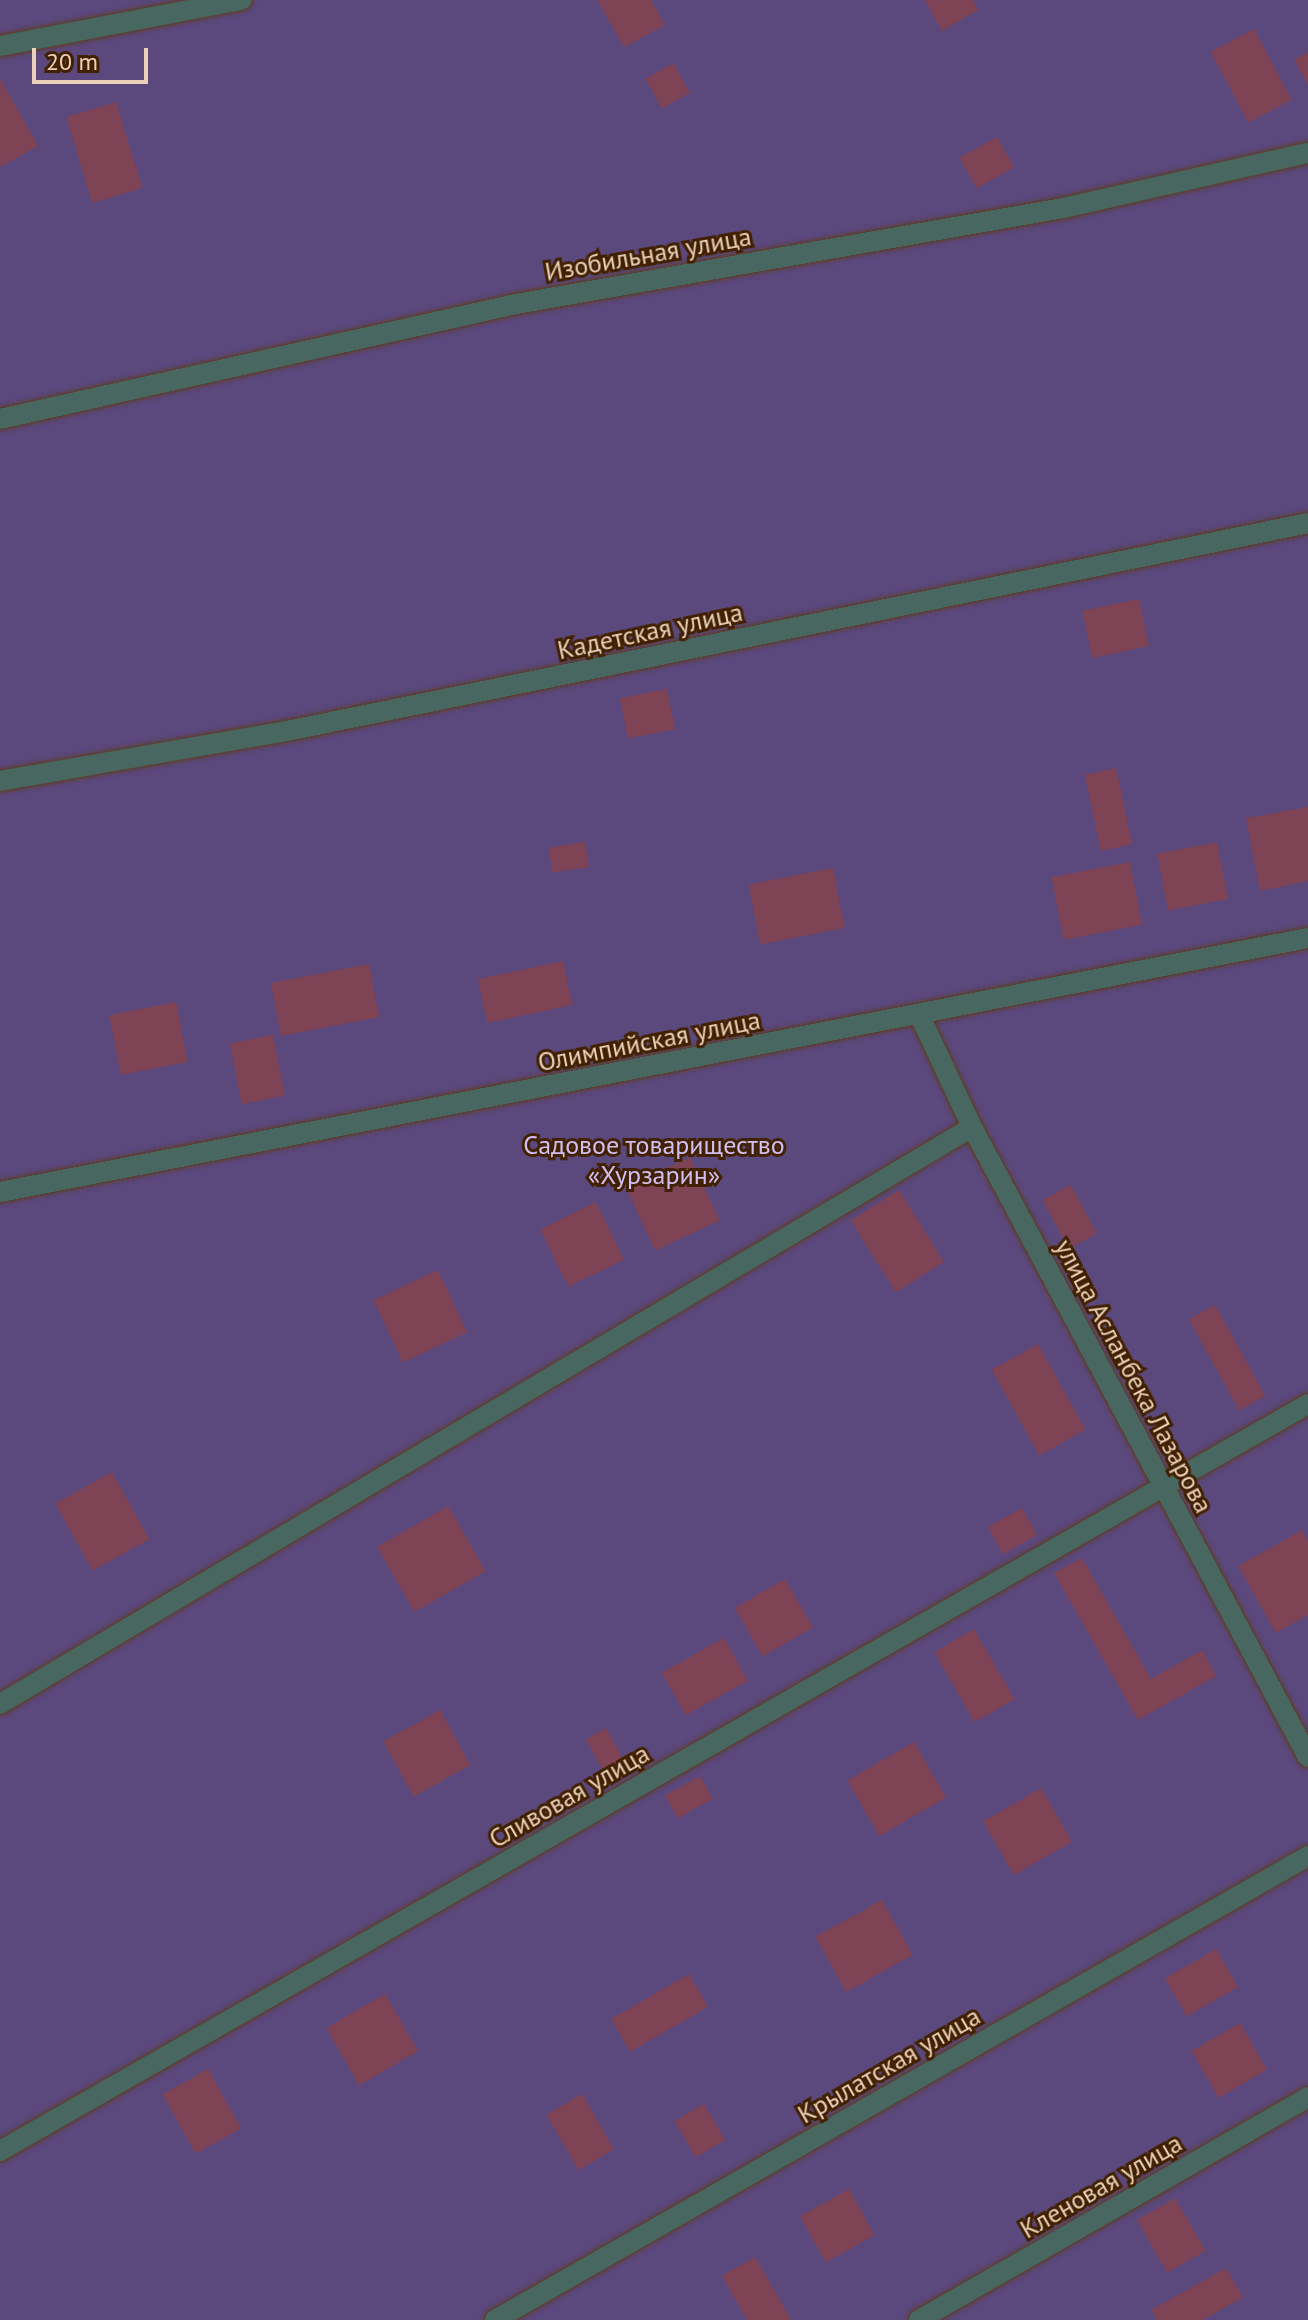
<!DOCTYPE html>
<html>
<head>
<meta charset="utf-8">
<style>
	body { margin:0 }
	#map { position:relative; width:1308px; height:2320px; overflow:hidden; background:#412101; font-family:"PT Sans",sans-serif }
	div>[style] { position:absolute }
	.green>* { inset:0; background:#5b487c; transform-origin:0 0 }
	.building>* { inset:0; background:#7e4456; transform-origin:0 0 }
	.roads { filter:drop-shadow(0 0 2px #5c3d1f) drop-shadow(0 0 2px #5c3d1f) }
	.minor>* { height:20px; margin:-10px; padding:0 10px; transform-origin:10px; border-radius:10px; background:#486760 }
	span { translate:-50% -50%; white-space:nowrap; text-align:center; line-height:1.15; -webkit-text-stroke:6px #412101; paint-order:stroke }
	.street-label { font-size:26px; color:#ebd1bc }
	.park-label { font-size:26px; color:#d1bff4 }
	.scale { position:absolute; left:32px; top:48px; width:116px; height:36px; box-sizing:border-box; border:4px solid #ebd1bc; border-top:0; padding-left:10px; font-size:24px; line-height:28px; white-space:nowrap; color:#ebd1bc; -webkit-text-stroke:6px #412101; paint-order:stroke }
</style>
</head>
<body>
<div id="map">
	<div class="green">
		<div style="left:0;top:0;width:1308px;height:2320px"></div>
	</div>
	<div class="building">
		<div style="clip-path:polygon(597px 0,651px 0,665px 25px,624px 47px)"></div>
		<div style="clip-path:polygon(925px 0,973px 0,978px 10px,942px 31px)"></div>
		<div style="left:1254px;top:29px;width:80px;height:49px;rotate:62deg"></div>
		<div style="clip-path:polygon(1308px 52px,1308px 85px,1294px 60px)"></div>
		<div style="left:673px;top:63px;width:34px;height:32px;rotate:60deg"></div>
		<div style="clip-path:polygon(0 78px,38px 146px,0 167px)"></div>
		<div style="left:116px;top:102px;width:90px;height:52px;rotate:73deg"></div>
		<div style="left:997px;top:137px;width:35px;height:43px;rotate:61deg"></div>
		<div style="left:1139px;top:599px;width:48px;height:58px;rotate:78deg"></div>
		<div style="left:667px;top:689px;width:41px;height:48px;rotate:79deg"></div>
		<div style="left:1116px;top:768px;width:78px;height:32px;rotate:78deg"></div>
		<div style="clip-path:polygon(1308px 807px,1308px 881px,1260px 891px,1246px 818px)"></div>
		<div style="left:585px;top:842px;width:25px;height:37px;rotate:81deg"></div>
		<div style="left:1217px;top:842px;width:58px;height:61px;rotate:79deg"></div>
		<div style="left:1130px;top:862px;width:64px;height:80px;rotate:79deg"></div>
		<div style="left:833px;top:868px;width:61px;height:86px;rotate:79deg"></div>
		<div style="left:563px;top:961px;width:45px;height:87px;rotate:78deg"></div>
		<div style="left:369px;top:964px;width:54px;height:100px;rotate:79deg"></div>
		<div style="left:176px;top:1002px;width:61px;height:68px;rotate:79deg"></div>
		<div style="left:273px;top:1035px;width:62px;height:44px;rotate:79deg"></div>
		<div style="left:690px;top:1157px;width:70px;height:71px;rotate:65deg"></div>
		<div style="left:1071px;top:1185px;width:55px;height:32px;rotate:62deg"></div>
		<div style="left:899px;top:1190px;width:85px;height:57px;rotate:58deg"></div>
		<div style="left:596px;top:1202px;width:64px;height:62px;rotate:64deg"></div>
		<div style="left:438px;top:1270px;width:69px;height:71px;rotate:65deg"></div>
		<div style="left:1215px;top:1305px;width:104px;height:30px;rotate:61deg"></div>
		<div style="left:1038px;top:1344px;width:98px;height:53px;rotate:61deg"></div>
		<div style="left:112px;top:1472px;width:77px;height:65px;rotate:61deg"></div>
		<div style="left:448px;top:1506px;width:75px;height:82px;rotate:60deg"></div>
		<div style="left:1022px;top:1508px;width:31px;height:39px;rotate:61deg"></div>
		<div style="clip-path:polygon(1302px 1530px,1308px 1541px,1308px 1615px,1276px 1633px,1238px 1566px)"></div>
		<div style="clip-path:polygon(1082px 1558px,1151px 1679px,1202px 1650px,1216px 1676px,1138px 1720px,1054px 1573px)"></div>
		<div style="left:785px;top:1579px;width:56px;height:58px;rotate:60deg"></div>
		<div style="left:974px;top:1629px;width:81px;height:46px;rotate:60deg"></div>
		<div style="left:724px;top:1638px;width:49px;height:71px;rotate:61deg"></div>
		<div style="left:440px;top:1710px;width:63px;height:65px;rotate:61deg"></div>
		<div style="left:606px;top:1728px;width:47px;height:23px;rotate:61deg"></div>
		<div style="left:914px;top:1742px;width:64px;height:77px;rotate:60deg"></div>
		<div style="left:700px;top:1776px;width:26px;height:40px;rotate:61deg"></div>
		<div style="left:1041px;top:1788px;width:62px;height:67px;rotate:60deg"></div>
		<div style="left:882px;top:1900px;width:63px;height:76px;rotate:61deg"></div>
		<div style="left:1216px;top:1949px;width:44px;height:59px;rotate:60deg"></div>
		<div style="left:689px;top:1974px;width:38px;height:90px;rotate:60deg"></div>
		<div style="left:385px;top:1994px;width:66px;height:68px;rotate:60deg"></div>
		<div style="left:1240px;top:2023px;width:54px;height:56px;rotate:60deg"></div>
		<div style="left:208px;top:2069px;width:68px;height:52px;rotate:61deg"></div>
		<div style="left:582px;top:2094px;width:64px;height:41px;rotate:60deg"></div>
		<div style="left:704px;top:2104px;width:42px;height:34px;rotate:60deg"></div>
		<div style="left:849px;top:2189px;width:53px;height:56px;rotate:61deg"></div>
		<div style="left:1175px;top:2198px;width:61px;height:44px;rotate:60deg"></div>
		<div style="clip-path:polygon(755px 2257px,791px 2320px,747px 2320px,722px 2276px)"></div>
		<div style="clip-path:polygon(1226px 2268px,1243px 2297px,1203px 2320px,1157px 2320px,1151px 2310px)"></div>
	</div>
	<div class="roads">
		<div class="minor">
			<div style="left:0;top:46px;width:246px;rotate:-10.8deg"></div>
			<div style="left:0;top:419px;width:529px;rotate:-12.56deg"></div>
			<div style="left:516px;top:304px;width:555px;rotate:-9.95deg"></div>
			<div style="left:1063px;top:208px;width:251px;rotate:-12.7deg"></div>
			<div style="left:0;top:781px;width:286px;rotate:-9.9deg"></div>
			<div style="left:282px;top:732px;width:1047px;rotate:-11.51deg"></div>
			<div style="left:920px;top:1016px;width:123px;rotate:64.9deg"></div>
			<div style="left:972px;top:1127px;width:714px;rotate:61.93deg"></div>
			<div style="left:0;top:1192px;width:1332px;rotate:-10.99deg"></div>
			<div style="left:0;top:1704px;width:1130px;rotate:-30.69deg"></div>
			<div style="left:0;top:2151px;width:1506px;rotate:-29.73deg"></div>
			<div style="left:495px;top:2320px;width:936px;rotate:-29.71deg"></div>
			<div style="left:919px;top:2320px;width:448px;rotate:-29.8deg"></div>
		</div>
	</div>
	<div class="street-label">
		<span style="left:648px;top:254px;rotate:-10deg">Изобильная улица</span>
		<span style="left:650px;top:631px;rotate:-12deg">Кадетская улица</span>
		<span style="left:649px;top:1041px;rotate:-11deg">Олимпийская улица</span>
		<span style="left:1134px;top:1376px;rotate:62deg">улица Асланбека Лазарова</span>
		<span style="left:569px;top:1796px;rotate:-30deg">Сливовая улица</span>
		<span style="left:889px;top:2065px;rotate:-30deg">Крылатская улица</span>
		<span style="left:1101px;top:2186px;rotate:-30deg">Кленовая улица</span>
	</div>
	<div class="park-label">
		<span style="left:654px;top:1160px">Садовое товарищество<br>«Хурзарин»</span>
	</div>
	<div class="scale">20 m</div>
</div>
</body>
</html>
